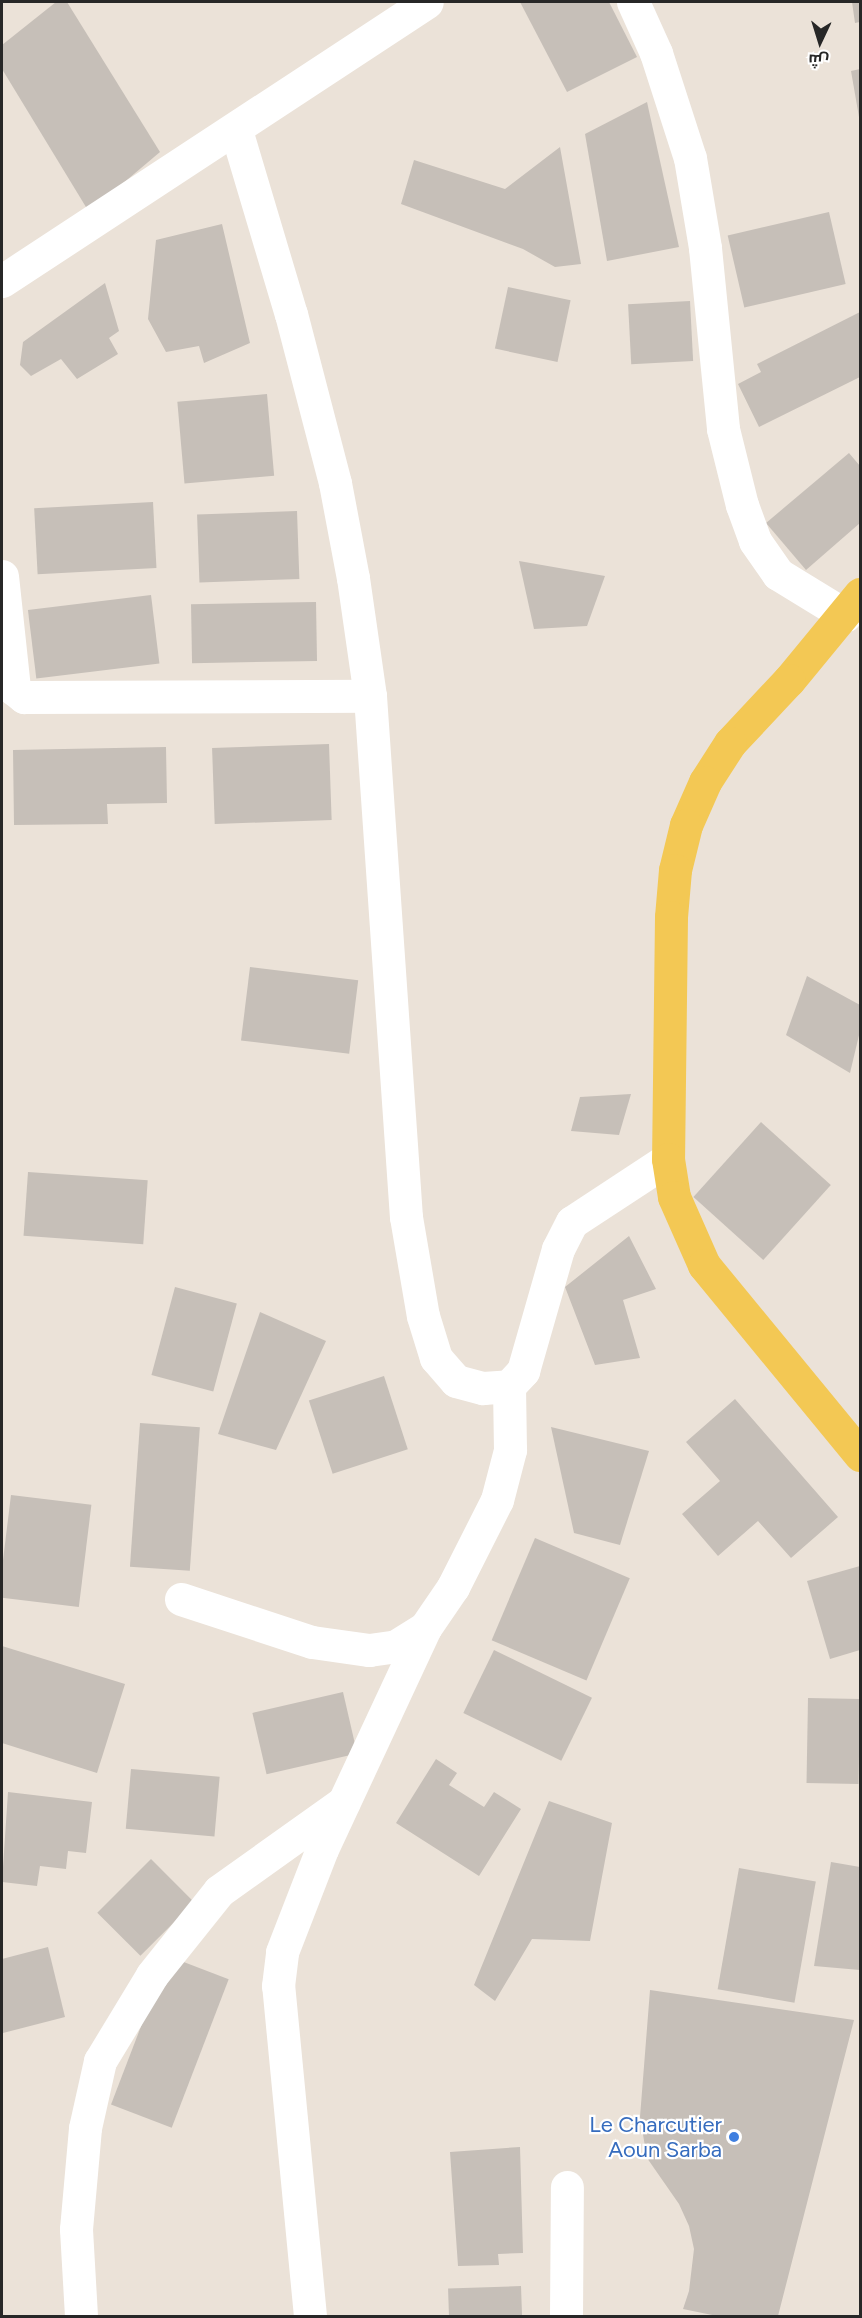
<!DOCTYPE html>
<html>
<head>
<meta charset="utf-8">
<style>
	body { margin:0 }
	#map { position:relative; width:862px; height:2318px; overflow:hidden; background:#ebe2d8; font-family:Figtree,Cairo,sans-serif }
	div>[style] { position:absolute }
	.building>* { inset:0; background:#c6bfb8; transform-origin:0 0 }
	.minor>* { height:33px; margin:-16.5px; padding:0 16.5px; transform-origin:16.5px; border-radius:16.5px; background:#fff }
	.major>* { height:33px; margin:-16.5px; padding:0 16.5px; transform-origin:16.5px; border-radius:16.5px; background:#f3c854 }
	.dots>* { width:16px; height:16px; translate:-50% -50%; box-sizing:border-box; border:3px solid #fff; border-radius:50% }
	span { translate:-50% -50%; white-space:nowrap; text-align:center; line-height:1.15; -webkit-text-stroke:4.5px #fff; paint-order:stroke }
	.shop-label { font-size:22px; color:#366cbe }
	.right { translate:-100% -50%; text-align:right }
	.frame { position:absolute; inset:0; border:3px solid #272727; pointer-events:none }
	.north { position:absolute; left:790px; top:12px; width:60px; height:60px; -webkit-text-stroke:4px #fff; paint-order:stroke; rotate:184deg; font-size:16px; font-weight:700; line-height:24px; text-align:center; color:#272727 }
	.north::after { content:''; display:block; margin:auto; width:21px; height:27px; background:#272727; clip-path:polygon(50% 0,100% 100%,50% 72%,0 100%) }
</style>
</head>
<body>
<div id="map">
	<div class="building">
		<div style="clip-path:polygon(56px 2px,67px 2px,160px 152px,89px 212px,2px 69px,2px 45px)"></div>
		<div style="clip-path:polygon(520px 2px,609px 2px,637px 57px,567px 92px)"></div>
		<div style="clip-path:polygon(852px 2px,860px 2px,860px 22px,855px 23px)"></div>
		<div style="clip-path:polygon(860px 69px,860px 117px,859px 117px,851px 71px)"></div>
		<div style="clip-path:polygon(647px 102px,679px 247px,607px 261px,585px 134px)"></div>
		<div style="clip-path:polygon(560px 147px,581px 264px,555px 267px,523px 249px,401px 204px,414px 160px,505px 189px)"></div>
		<div style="left:829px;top:212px;width:74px;height:104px;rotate:77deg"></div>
		<div style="clip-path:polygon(222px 224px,250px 343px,204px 363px,199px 346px,166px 352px,148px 319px,156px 240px)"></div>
		<div style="clip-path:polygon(105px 283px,119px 331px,109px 338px,118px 354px,77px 379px,61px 359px,31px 376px,20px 365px,23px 342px)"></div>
		<div style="left:508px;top:287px;width:64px;height:63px;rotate:12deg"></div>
		<div style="left:690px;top:301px;width:60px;height:62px;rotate:87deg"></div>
		<div style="clip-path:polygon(860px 312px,860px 377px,759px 427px,738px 384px,761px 372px,757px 364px)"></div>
		<div style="left:267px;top:394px;width:82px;height:90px;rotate:85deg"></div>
		<div style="clip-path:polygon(849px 453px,860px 466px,860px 523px,806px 570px,766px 523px)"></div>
		<div style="left:153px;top:502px;width:66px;height:119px;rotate:87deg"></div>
		<div style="left:297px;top:511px;width:68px;height:100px;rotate:88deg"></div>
		<div style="clip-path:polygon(519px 561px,605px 576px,587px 626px,534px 629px)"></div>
		<div style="left:151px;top:595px;width:69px;height:124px;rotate:83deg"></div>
		<div style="left:316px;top:602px;width:59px;height:125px;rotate:89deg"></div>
		<div style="left:329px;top:744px;width:76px;height:117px;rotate:88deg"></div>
		<div style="clip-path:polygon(166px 747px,167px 803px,107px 804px,108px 824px,14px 825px,13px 750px)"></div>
		<div style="left:250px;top:967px;width:109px;height:74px;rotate:7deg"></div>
		<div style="clip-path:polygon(807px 976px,860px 1005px,860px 1031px,850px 1073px,786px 1035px)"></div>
		<div style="clip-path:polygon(631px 1094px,619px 1135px,571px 1131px,580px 1097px)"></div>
		<div style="left:761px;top:1122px;width:94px;height:101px;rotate:42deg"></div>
		<div style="left:28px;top:1172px;width:120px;height:64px;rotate:4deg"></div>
		<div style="clip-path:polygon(629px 1236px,656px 1289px,623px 1300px,640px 1358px,595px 1365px,565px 1287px)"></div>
		<div style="left:175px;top:1287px;width:64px;height:91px;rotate:15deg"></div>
		<div style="clip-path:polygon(260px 1312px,326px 1341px,276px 1450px,218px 1434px)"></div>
		<div style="left:384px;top:1376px;width:77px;height:79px;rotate:72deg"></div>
		<div style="clip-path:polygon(735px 1399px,838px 1517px,791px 1558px,758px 1521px,718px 1556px,682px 1514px,720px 1481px,686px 1442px)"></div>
		<div style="left:140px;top:1423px;width:60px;height:144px;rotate:4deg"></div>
		<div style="clip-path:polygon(551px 1427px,649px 1451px,620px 1545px,574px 1533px)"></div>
		<div style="left:11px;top:1495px;width:81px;height:103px;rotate:7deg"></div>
		<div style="left:535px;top:1538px;width:103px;height:111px;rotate:23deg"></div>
		<div style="clip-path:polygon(860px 1566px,860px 1650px,830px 1659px,807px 1581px)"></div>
		<div style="clip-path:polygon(2px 1646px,125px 1684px,97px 1773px,2px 1743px)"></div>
		<div style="left:494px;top:1650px;width:109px;height:70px;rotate:26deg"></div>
		<div style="left:343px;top:1692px;width:63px;height:93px;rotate:77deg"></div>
		<div style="left:808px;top:1698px;width:52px;height:85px;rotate:1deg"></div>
		<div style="clip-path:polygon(436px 1759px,457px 1773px,449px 1785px,484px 1807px,494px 1792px,521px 1809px,479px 1876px,396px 1823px)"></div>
		<div style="left:131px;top:1769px;width:89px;height:60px;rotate:5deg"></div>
		<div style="clip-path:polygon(8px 1792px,92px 1802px,86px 1853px,68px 1851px,66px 1869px,40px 1866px,37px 1886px,2px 1882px)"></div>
		<div style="clip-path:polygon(549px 1801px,612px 1823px,590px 1941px,532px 1939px,495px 2001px,474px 1985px)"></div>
		<div style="left:151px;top:1859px;width:61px;height:76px;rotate:45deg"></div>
		<div style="clip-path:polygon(831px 1862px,860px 1867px,860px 1970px,814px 1966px)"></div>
		<div style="left:739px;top:1868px;width:78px;height:123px;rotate:10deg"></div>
		<div style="clip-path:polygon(48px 1947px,65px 2017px,3px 2033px,2px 1959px)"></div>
		<div style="left:168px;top:1956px;width:65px;height:159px;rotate:21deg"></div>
		<div style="clip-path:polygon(650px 1990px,854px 2020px,778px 2316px,717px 2316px,683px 2309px,689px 2291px,694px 2249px,689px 2226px,679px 2204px,647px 2158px,640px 2117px)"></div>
		<div style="clip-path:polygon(520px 2147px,523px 2253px,498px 2254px,499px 2265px,458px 2266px,450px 2152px)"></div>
		<div style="left:521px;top:2286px;width:30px;height:73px;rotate:88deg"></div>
	</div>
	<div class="minor">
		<div style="left:633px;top:2px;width:56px;rotate:65.7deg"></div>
		<div style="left:656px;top:53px;width:110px;rotate:72.1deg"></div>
		<div style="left:690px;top:158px;width:91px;rotate:80.5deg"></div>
		<div style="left:705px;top:248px;width:182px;rotate:84.3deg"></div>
		<div style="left:723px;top:429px;width:78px;rotate:76deg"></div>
		<div style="left:742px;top:505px;width:38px;rotate:70deg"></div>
		<div style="left:755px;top:541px;width:40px;rotate:55.1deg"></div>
		<div style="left:778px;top:574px;width:79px;rotate:31.5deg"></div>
		<div style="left:236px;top:130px;width:192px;rotate:73.4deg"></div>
		<div style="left:291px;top:314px;width:175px;rotate:75.4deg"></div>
		<div style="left:335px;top:483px;width:97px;rotate:79.3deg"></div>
		<div style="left:353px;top:578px;width:119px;rotate:81.8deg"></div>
		<div style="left:370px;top:696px;width:522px;rotate:86.05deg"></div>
		<div style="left:406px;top:1217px;width:100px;rotate:80.3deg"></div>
		<div style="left:423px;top:1316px;width:44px;rotate:72.8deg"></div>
		<div style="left:436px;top:1358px;width:30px;rotate:49deg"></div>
		<div style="left:456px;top:1381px;width:28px;rotate:15deg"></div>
		<div style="left:483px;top:1388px;width:26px;rotate:-4deg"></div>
		<div style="left:509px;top:1386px;width:21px;rotate:-47deg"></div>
		<div style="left:523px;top:1371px;width:127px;rotate:-74deg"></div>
		<div style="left:558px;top:1249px;width:30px;rotate:-63deg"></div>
		<div style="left:572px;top:1222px;width:115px;rotate:-33.3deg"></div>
		<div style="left:2px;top:281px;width:508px;rotate:-33.28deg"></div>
		<div style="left:2px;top:576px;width:114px;rotate:83.9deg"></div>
		<div style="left:14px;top:689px;width:13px;rotate:39deg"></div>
		<div style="left:24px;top:697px;width:346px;rotate:-0.2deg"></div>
		<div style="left:181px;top:1599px;width:138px;rotate:18.2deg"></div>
		<div style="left:312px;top:1642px;width:58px;rotate:8deg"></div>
		<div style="left:369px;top:1650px;width:27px;rotate:-8deg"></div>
		<div style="left:396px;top:1646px;width:34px;rotate:-32deg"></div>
		<div style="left:425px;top:1628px;width:50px;rotate:-55.7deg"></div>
		<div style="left:453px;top:1587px;width:97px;rotate:-63.2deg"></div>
		<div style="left:497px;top:1500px;width:52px;rotate:-75.4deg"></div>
		<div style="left:510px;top:1450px;width:64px;rotate:-90.9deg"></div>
		<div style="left:81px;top:2316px;width:87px;rotate:-93.3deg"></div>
		<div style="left:76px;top:2229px;width:101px;rotate:-84.9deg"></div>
		<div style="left:85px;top:2128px;width:69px;rotate:-77.4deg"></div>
		<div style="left:100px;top:2061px;width:100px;rotate:-58.8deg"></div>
		<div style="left:152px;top:1975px;width:107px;rotate:-51.4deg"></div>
		<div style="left:219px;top:1891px;width:153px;rotate:-35.5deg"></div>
		<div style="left:310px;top:2316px;width:332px;rotate:-95.5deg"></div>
		<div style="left:278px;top:1986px;width:34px;rotate:-83deg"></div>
		<div style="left:282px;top:1952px;width:110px;rotate:-68.8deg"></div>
		<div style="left:322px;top:1849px;width:244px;rotate:-65deg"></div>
		<div style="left:566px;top:2316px;width:129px;rotate:-89.6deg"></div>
	</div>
	<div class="major">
		<div style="left:860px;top:594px;width:112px;rotate:129.5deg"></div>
		<div style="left:789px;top:680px;width:86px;rotate:133.1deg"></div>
		<div style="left:730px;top:743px;width:46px;rotate:122.7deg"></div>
		<div style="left:705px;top:782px;width:47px;rotate:113.8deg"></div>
		<div style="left:686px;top:825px;width:46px;rotate:103.7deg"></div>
		<div style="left:675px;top:870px;width:47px;rotate:94.9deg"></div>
		<div style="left:671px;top:917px;width:242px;rotate:90.7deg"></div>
		<div style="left:668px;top:1159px;width:38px;rotate:81deg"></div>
		<div style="left:674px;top:1197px;width:74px;rotate:66.2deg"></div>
		<div style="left:704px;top:1265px;width:246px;rotate:50.6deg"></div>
	</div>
	<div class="dots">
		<div style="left:734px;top:2137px;background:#3f7fe0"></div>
	</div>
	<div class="shop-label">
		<span class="right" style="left:722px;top:2137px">Le Charcutier<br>Aoun Sarba</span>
	</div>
	<div class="frame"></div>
	<div class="north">ش</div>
</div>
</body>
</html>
